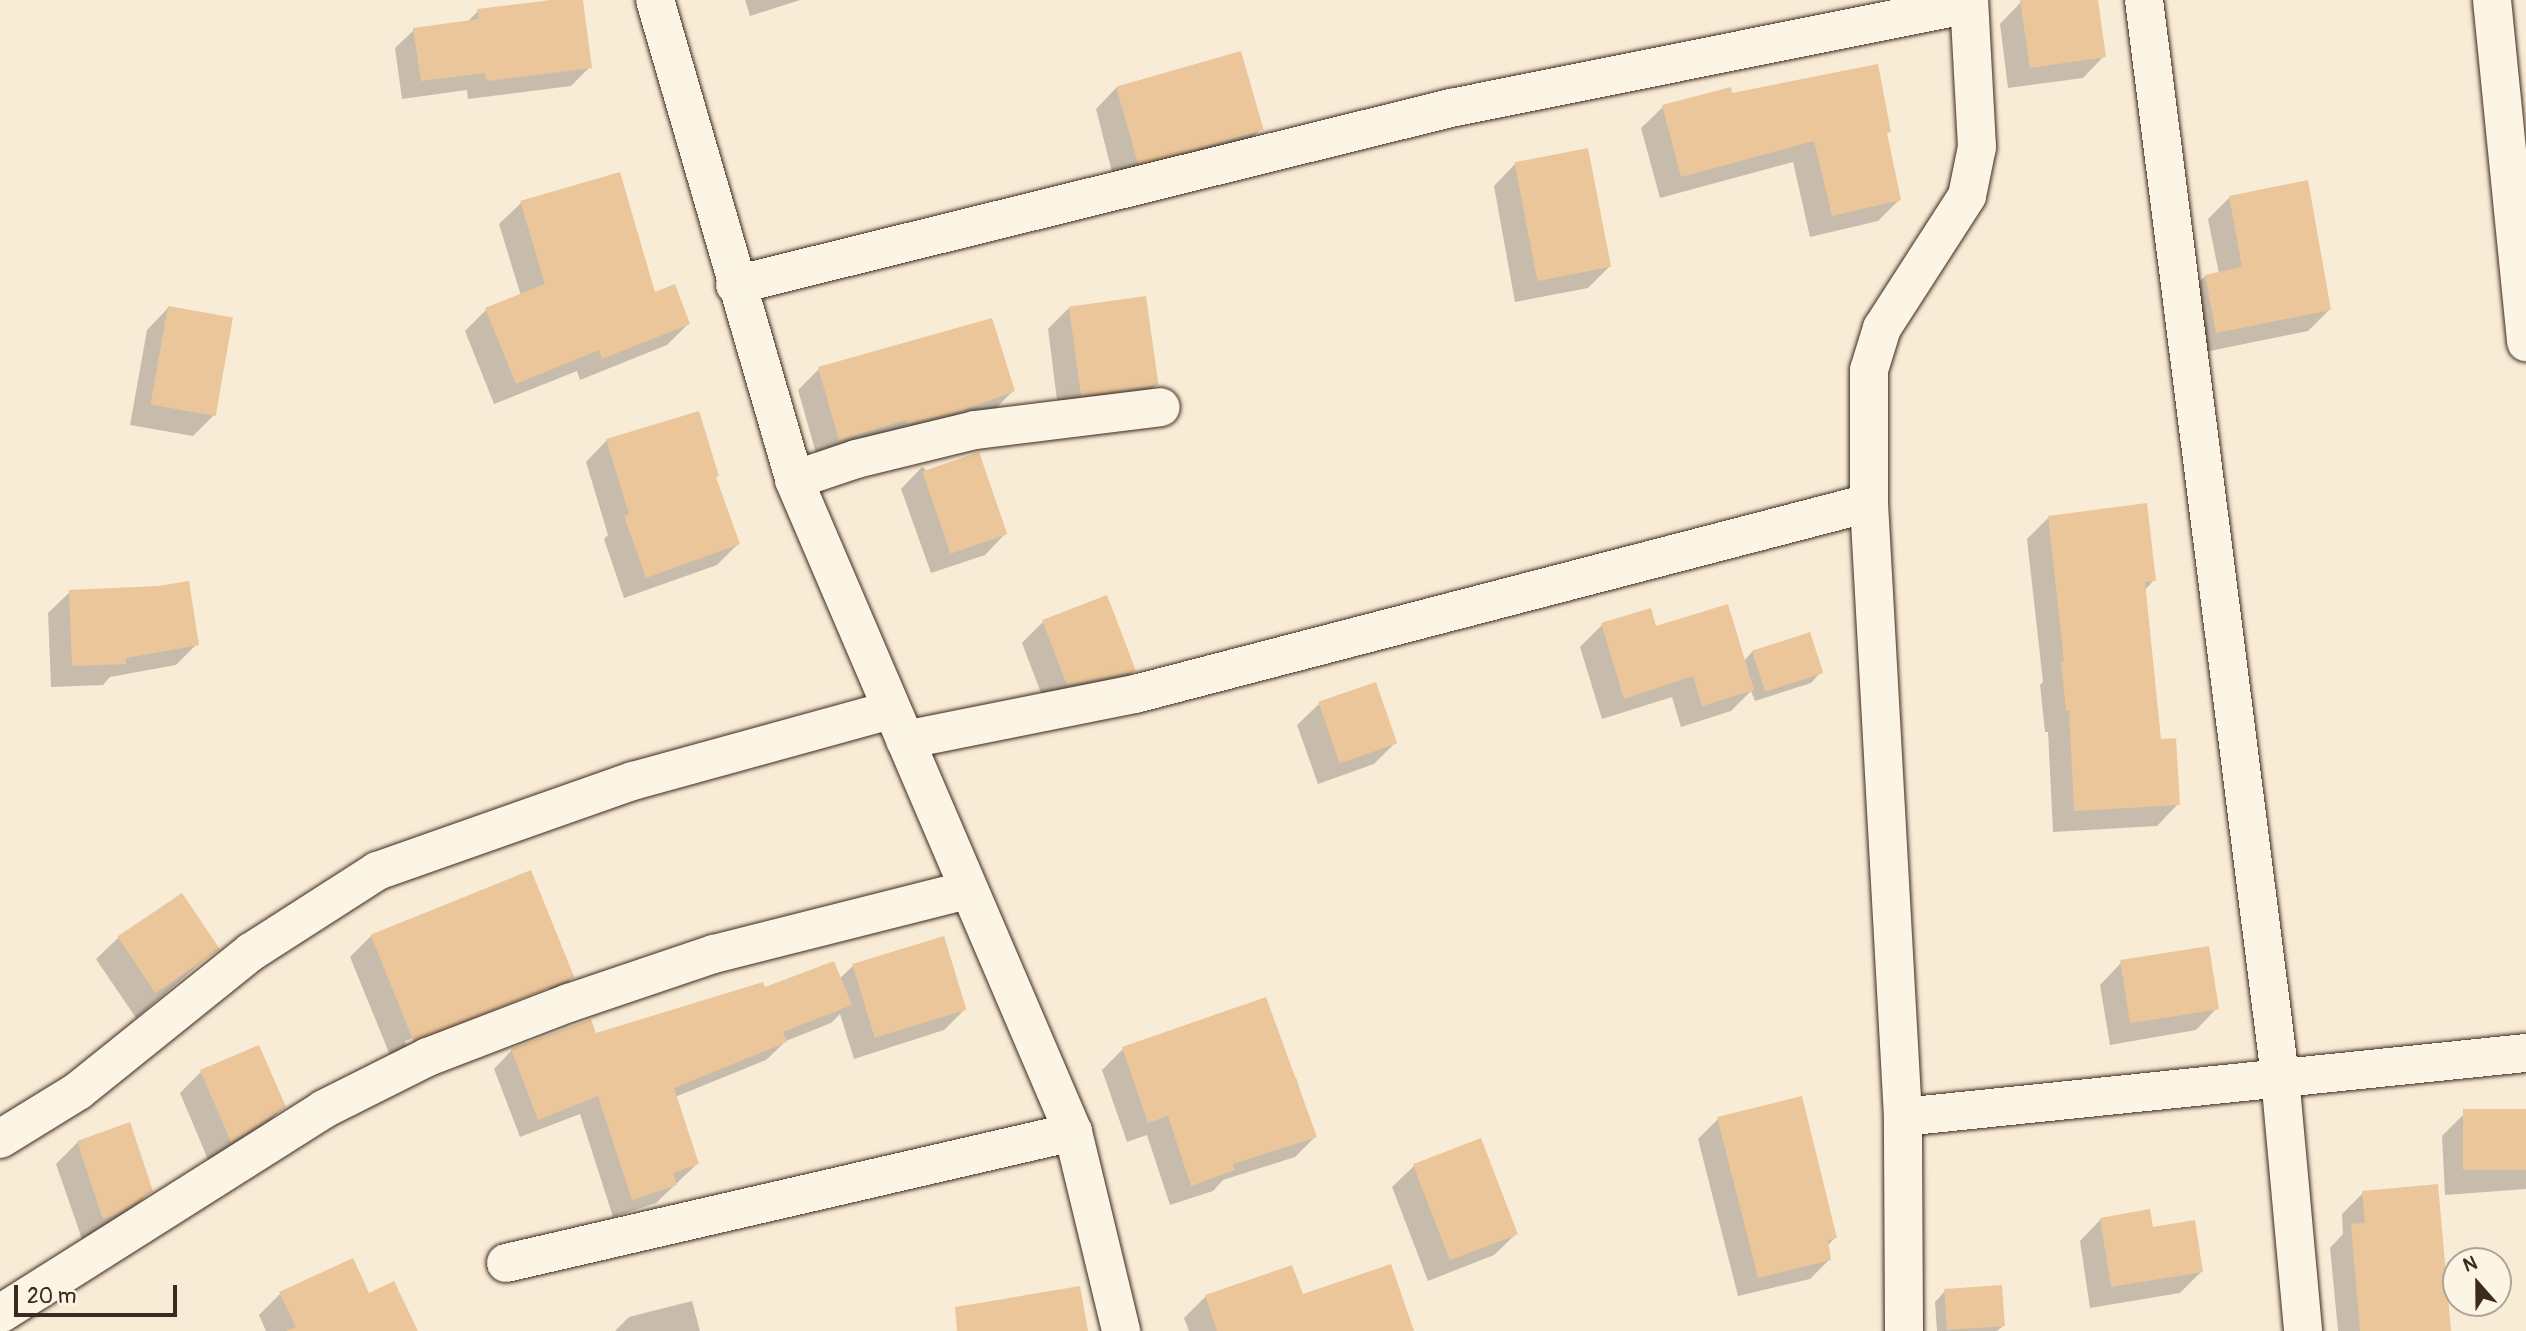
<!DOCTYPE html>
<html>
<head>
<meta charset="utf-8">
<style>
	body { margin:0 }
	#map { position:relative; width:2526px; height:1331px; overflow:hidden; background:#f9ecd6; font-family:Pangolin,sans-serif }
	div>[style] { position:absolute }
	.shadow>* { inset:0; background:#0003 }
	.building>* { inset:0; background:#ebc69b; transform-origin:0 0 }
	.roads { filter:drop-shadow(0 0 2px #3b2a1e) drop-shadow(0 0 2px #3b2a1e) }
	.minor>* { height:38px; margin:-19px; padding:0 19px; transform-origin:19px; border-radius:19px; background:#fcf5e5 }
	span { translate:-50% -50%; white-space:nowrap; text-align:center; line-height:1.15; -webkit-text-stroke:5px #fcf5e5; paint-order:stroke }
	.north { position:absolute; left:2442px; top:1247px; width:70px; height:70px; box-sizing:border-box; background:#fcf5e5; border:2px solid #afa495; border-radius:50%; rotate:339deg; font-size:19px; font-weight:700; line-height:28px; text-align:center; color:#3b2a1e }
	.north::after { content:''; display:block; margin:auto; width:24px; height:32px; background:#3b2a1e; clip-path:polygon(50% 0,100% 100%,50% 72%,0 100%) }
	.scale { position:absolute; left:14px; top:1285px; width:163px; height:32px; box-sizing:border-box; border:4px solid #3b2a1e; border-top:0; padding-left:9px; font-size:21px; line-height:24px; white-space:nowrap; color:#3b2a1e; -webkit-text-stroke:5px #fcf5e5; paint-order:stroke }
</style>
</head>
<body>
<div id="map">
	<div class="shadow">
		<div style="clip-path:polygon(564px 0,581px 0,590px 67px,571px 86px,468px 99px,467px 90px,402px 99px,395px 48px,414px 30px,466px 23px,478px 11px)"></div>
		<div style="clip-path:polygon(745px 0,800px 0,750px 16px)"></div>
		<div style="clip-path:polygon(2038px 0,2097px 0,2104px 56px,2083px 78px,2008px 88px,2000px 24px,2021px 2px)"></div>
		<div style="clip-path:polygon(1117px 87px,1261px 129px,1239px 151px,1115px 184px,1096px 109px)"></div>
		<div style="clip-path:polygon(1731px 95px,1885px 135px,1899px 200px,1878px 221px,1810px 237px,1793px 162px,1660px 198px,1641px 128px,1663px 107px)"></div>
		<div style="clip-path:polygon(1515px 164px,1609px 267px,1588px 288px,1515px 302px,1494px 186px)"></div>
		<div style="clip-path:polygon(2230px 197px,2329px 310px,2308px 331px,2195px 354px,2184px 298px,2205px 276px,2219px 274px,2208px 219px)"></div>
		<div style="clip-path:polygon(521px 203px,654px 294px,688px 324px,667px 345px,580px 380px,577px 371px,494px 404px,465px 331px,486px 310px,521px 296px,499px 224px)"></div>
		<div style="clip-path:polygon(168px 308px,215px 414px,193px 436px,130px 425px,147px 330px)"></div>
		<div style="clip-path:polygon(1069px 308px,1156px 385px,1134px 406px,1059px 416px,1048px 329px)"></div>
		<div style="clip-path:polygon(819px 369px,1013px 391px,992px 412px,818px 460px,798px 390px)"></div>
		<div style="clip-path:polygon(607px 440px,738px 544px,717px 565px,624px 598px,604px 539px,608px 535px,586px 462px)"></div>
		<div style="clip-path:polygon(922px 467px,1006px 533px,985px 555px,931px 573px,901px 489px)"></div>
		<div style="clip-path:polygon(2048px 518px,2154px 580px,2144px 591px,2160px 741px,2178px 804px,2157px 826px,2053px 832px,2048px 732px,2045px 732px,2040px 685px,2043px 682px,2027px 539px)"></div>
		<div style="clip-path:polygon(70px 592px,197px 644px,176px 665px,110px 677px,103px 685px,51px 687px,48px 613px)"></div>
		<div style="clip-path:polygon(1043px 622px,1134px 671px,1112px 692px,1046px 706px,1022px 643px)"></div>
		<div style="clip-path:polygon(1602px 625px,1655px 628px,1744px 661px,1752px 652px,1809px 635px,1821px 672px,1811px 683px,1755px 701px,1751px 691px,1731px 711px,1681px 727px,1672px 697px,1602px 719px,1580px 647px)"></div>
		<div style="clip-path:polygon(1319px 704px,1395px 743px,1374px 764px,1318px 784px,1297px 725px)"></div>
		<div style="clip-path:polygon(evenodd,371px 936px,572px 978px,551px 999px,392px 1060px,350px 957px,371px 936px,549px 986px,549px 990px,406px 1045px,405px 1041px,549px 986px)"></div>
		<div style="clip-path:polygon(118px 938px,217px 949px,136px 1018px,96px 959px)"></div>
		<div style="clip-path:polygon(2121px 963px,2217px 1008px,2196px 1030px,2110px 1045px,2100px 985px)"></div>
		<div style="clip-path:polygon(853px 966px,965px 1009px,944px 1030px,854px 1059px,840px 1014px,831px 1023px,786px 1041px,766px 1060px,675px 1097px,697px 1164px,656px 1203px,613px 1217px,580px 1114px,520px 1137px,494px 1069px,512px 1050px,595px 1035px,764px 989px,839px 979px)"></div>
		<div style="clip-path:polygon(1123px 1049px,1296px 1078px,1315px 1137px,1295px 1157px,1223px 1180px,1213px 1191px,1170px 1205px,1147px 1135px,1127px 1142px,1102px 1070px)"></div>
		<div style="clip-path:polygon(201px 1072px,284px 1107px,262px 1128px,209px 1162px,180px 1093px)"></div>
		<div style="clip-path:polygon(2526px 1111px,2526px 1189px,2445px 1195px,2442px 1136px,2464px 1114px)"></div>
		<div style="clip-path:polygon(1718px 1119px,1835px 1238px,1827px 1246px,1830px 1259px,1810px 1279px,1738px 1296px,1698px 1139px)"></div>
		<div style="clip-path:polygon(78px 1142px,151px 1191px,129px 1212px,82px 1239px,56px 1164px)"></div>
		<div style="clip-path:polygon(1414px 1166px,1516px 1234px,1494px 1255px,1428px 1281px,1392px 1187px)"></div>
		<div style="clip-path:polygon(2363px 1193px,2450px 1331px,2338px 1331px,2330px 1248px,2343px 1234px,2342px 1214px)"></div>
		<div style="clip-path:polygon(2101px 1219px,2152px 1228px,2201px 1272px,2180px 1293px,2090px 1308px,2080px 1241px)"></div>
		<div style="clip-path:polygon(1945px 1291px,2003px 1326px,1997px 1331px,1937px 1331px,1935px 1302px)"></div>
		<div style="clip-path:polygon(280px 1294px,401px 1331px,266px 1331px,259px 1315px)"></div>
		<div style="clip-path:polygon(1206px 1296px,1301px 1297px,1413px 1331px,1189px 1331px,1184px 1318px)"></div>
		<div style="clip-path:polygon(692px 1301px,700px 1331px,615px 1331px,629px 1317px)"></div>
	</div>
	<div class="building">
		<div style="clip-path:polygon(551px 0,583px 0,592px 68px,487px 81px,485px 73px,421px 81px,413px 28px,479px 19px,477px 9px)"></div>
		<div style="clip-path:polygon(2020px 0,2098px 0,2106px 57px,2030px 68px)"></div>
		<div style="left:1241px;top:51px;width:82px;height:130px;rotate:74deg"></div>
		<div style="clip-path:polygon(1878px 64px,1891px 132px,1887px 133px,1901px 200px,1832px 216px,1814px 141px,1681px 177px,1662px 105px,1731px 87px,1732px 93px)"></div>
		<div style="left:1588px;top:148px;width:121px;height:75px;rotate:79deg"></div>
		<div style="clip-path:polygon(620px 172px,655px 292px,675px 284px,690px 324px,602px 359px,599px 350px,516px 384px,485px 308px,545px 284px,520px 201px)"></div>
		<div style="clip-path:polygon(2308px 180px,2331px 310px,2216px 333px,2205px 275px,2242px 267px,2229px 196px)"></div>
		<div style="left:1146px;top:296px;width:90px;height:78px;rotate:82deg"></div>
		<div style="left:168px;top:306px;width:66px;height:100px;rotate:10deg"></div>
		<div style="clip-path:polygon(992px 318px,1015px 391px,964px 410px,907px 424px,906px 420px,839px 440px,818px 367px)"></div>
		<div style="clip-path:polygon(699px 411px,719px 476px,716px 477px,740px 544px,646px 578px,624px 516px,629px 514px,606px 439px)"></div>
		<div style="left:979px;top:452px;width:87px;height:60px;rotate:71deg"></div>
		<div style="clip-path:polygon(2147px 503px,2156px 581px,2145px 582px,2161px 739px,2176px 738px,2180px 805px,2074px 811px,2069px 711px,2066px 711px,2061px 662px,2064px 661px,2048px 516px)"></div>
		<div style="clip-path:polygon(189px 581px,199px 645px,126px 658px,126px 664px,72px 666px,69px 590px,158px 586px)"></div>
		<div style="clip-path:polygon(1107px 595px,1136px 671px,1067px 685px,1042px 620px)"></div>
		<div style="clip-path:polygon(1728px 604px,1754px 690px,1702px 706px,1693px 676px,1624px 699px,1601px 623px,1651px 608px,1656px 626px)"></div>
		<div style="left:1810px;top:632px;width:43px;height:61px;rotate:72deg"></div>
		<div style="left:1376px;top:682px;width:65px;height:61px;rotate:71deg"></div>
		<div style="left:531px;top:870px;width:116px;height:173px;rotate:68deg"></div>
		<div style="left:182px;top:893px;width:68px;height:78px;rotate:56deg"></div>
		<div style="left:944px;top:936px;width:77px;height:96px;rotate:73deg"></div>
		<div style="left:2209px;top:946px;width:64px;height:90px;rotate:81deg"></div>
		<div style="clip-path:polygon(834px 961px,852px 1005px,783px 1032px,787px 1042px,674px 1088px,699px 1164px,673px 1173px,677px 1185px,632px 1200px,598px 1096px,538px 1120px,511px 1049px,591px 1019px,596px 1033px,763px 982px,765px 987px)"></div>
		<div style="clip-path:polygon(1266px 997px,1317px 1137px,1233px 1164px,1235px 1170px,1191px 1186px,1168px 1116px,1148px 1123px,1122px 1047px)"></div>
		<div style="clip-path:polygon(259px 1045px,286px 1107px,231px 1142px,200px 1070px)"></div>
		<div style="clip-path:polygon(1802px 1096px,1837px 1238px,1828px 1240px,1831px 1260px,1758px 1278px,1717px 1117px)"></div>
		<div style="left:2526px;top:1109px;width:61px;height:63px;rotate:90deg"></div>
		<div style="clip-path:polygon(130px 1122px,153px 1191px,117px 1214px,103px 1219px,77px 1141px)"></div>
		<div style="left:1481px;top:1138px;width:103px;height:73px;rotate:69deg"></div>
		<div style="clip-path:polygon(2438px 1184px,2451px 1331px,2360px 1331px,2351px 1224px,2365px 1223px,2362px 1191px)"></div>
		<div style="clip-path:polygon(2150px 1209px,2153px 1227px,2195px 1220px,2203px 1272px,2111px 1287px,2100px 1218px)"></div>
		<div style="clip-path:polygon(353px 1258px,369px 1293px,394px 1281px,418px 1331px,286px 1331px,296px 1327px,279px 1292px)"></div>
		<div style="clip-path:polygon(1391px 1264px,1414px 1331px,1217px 1331px,1205px 1295px,1292px 1265px,1303px 1294px)"></div>
		<div style="left:2002px;top:1285px;width:41px;height:58px;rotate:86deg"></div>
		<div style="clip-path:polygon(1080px 1286px,1088px 1331px,957px 1331px,955px 1307px)"></div>
	</div>
	<div class="roads">
		<div class="minor">
			<div style="left:655px;top:0;width:500px;rotate:73.8deg"></div>
			<div style="left:794px;top:480px;width:709px;rotate:66.83deg"></div>
			<div style="left:1073px;top:1132px;width:205px;rotate:76.4deg"></div>
			<div style="left:2144px;top:0;width:1086px;rotate:82.8deg"></div>
			<div style="left:2280px;top:1077px;width:255px;rotate:84.8deg"></div>
			<div style="left:2492px;top:0;width:344px;rotate:84.3deg"></div>
			<div style="left:735px;top:285px;width:738px;rotate:-13.89deg"></div>
			<div style="left:1451px;top:108px;width:528px;rotate:-11.35deg"></div>
			<div style="left:794px;top:480px;width:65px;rotate:-18.7deg"></div>
			<div style="left:856px;top:459px;width:122px;rotate:-13.7deg"></div>
			<div style="left:975px;top:430px;width:187px;rotate:-7deg"></div>
			<div style="left:905px;top:740px;width:235px;rotate:-11.3deg"></div>
			<div style="left:1135px;top:694px;width:758px;rotate:-14.59deg"></div>
			<div style="left:1903px;top:1117px;width:626px;rotate:-5.87deg"></div>
			<div style="left:0;top:1139px;width:92px;rotate:-31.6deg"></div>
			<div style="left:78px;top:1091px;width:222px;rotate:-38.8deg"></div>
			<div style="left:251px;top:952px;width:150px;rotate:-32.7deg"></div>
			<div style="left:377px;top:871px;width:271px;rotate:-19.4deg"></div>
			<div style="left:633px;top:781px;width:267px;rotate:-15.4deg"></div>
			<div style="left:506px;top:1263px;width:582px;rotate:-13.01deg"></div>
			<div style="left:0;top:1314px;width:383px;rotate:-32.3deg"></div>
			<div style="left:324px;top:1109px;width:116px;rotate:-26.6deg"></div>
			<div style="left:428px;top:1057px;width:151px;rotate:-21deg"></div>
			<div style="left:569px;top:1003px;width:153px;rotate:-18.7deg"></div>
			<div style="left:714px;top:954px;width:261px;rotate:-14.2deg"></div>
			<div style="left:1904px;top:1331px;width:214px;rotate:-90.3deg"></div>
			<div style="left:1903px;top:1117px;width:615px;rotate:-93.17deg"></div>
			<div style="left:1869px;top:503px;width:133px;rotate:-90deg"></div>
			<div style="left:1869px;top:370px;width:44px;rotate:-72.8deg"></div>
			<div style="left:1882px;top:328px;width:157px;rotate:-57.2deg"></div>
			<div style="left:1967px;top:196px;width:50px;rotate:-78.5deg"></div>
			<div style="left:1977px;top:147px;width:147px;rotate:-93.1deg"></div>
		</div>
	</div>
	<div class="north">N</div>
	<div class="scale">20 m</div>
</div>
</body>
</html>
